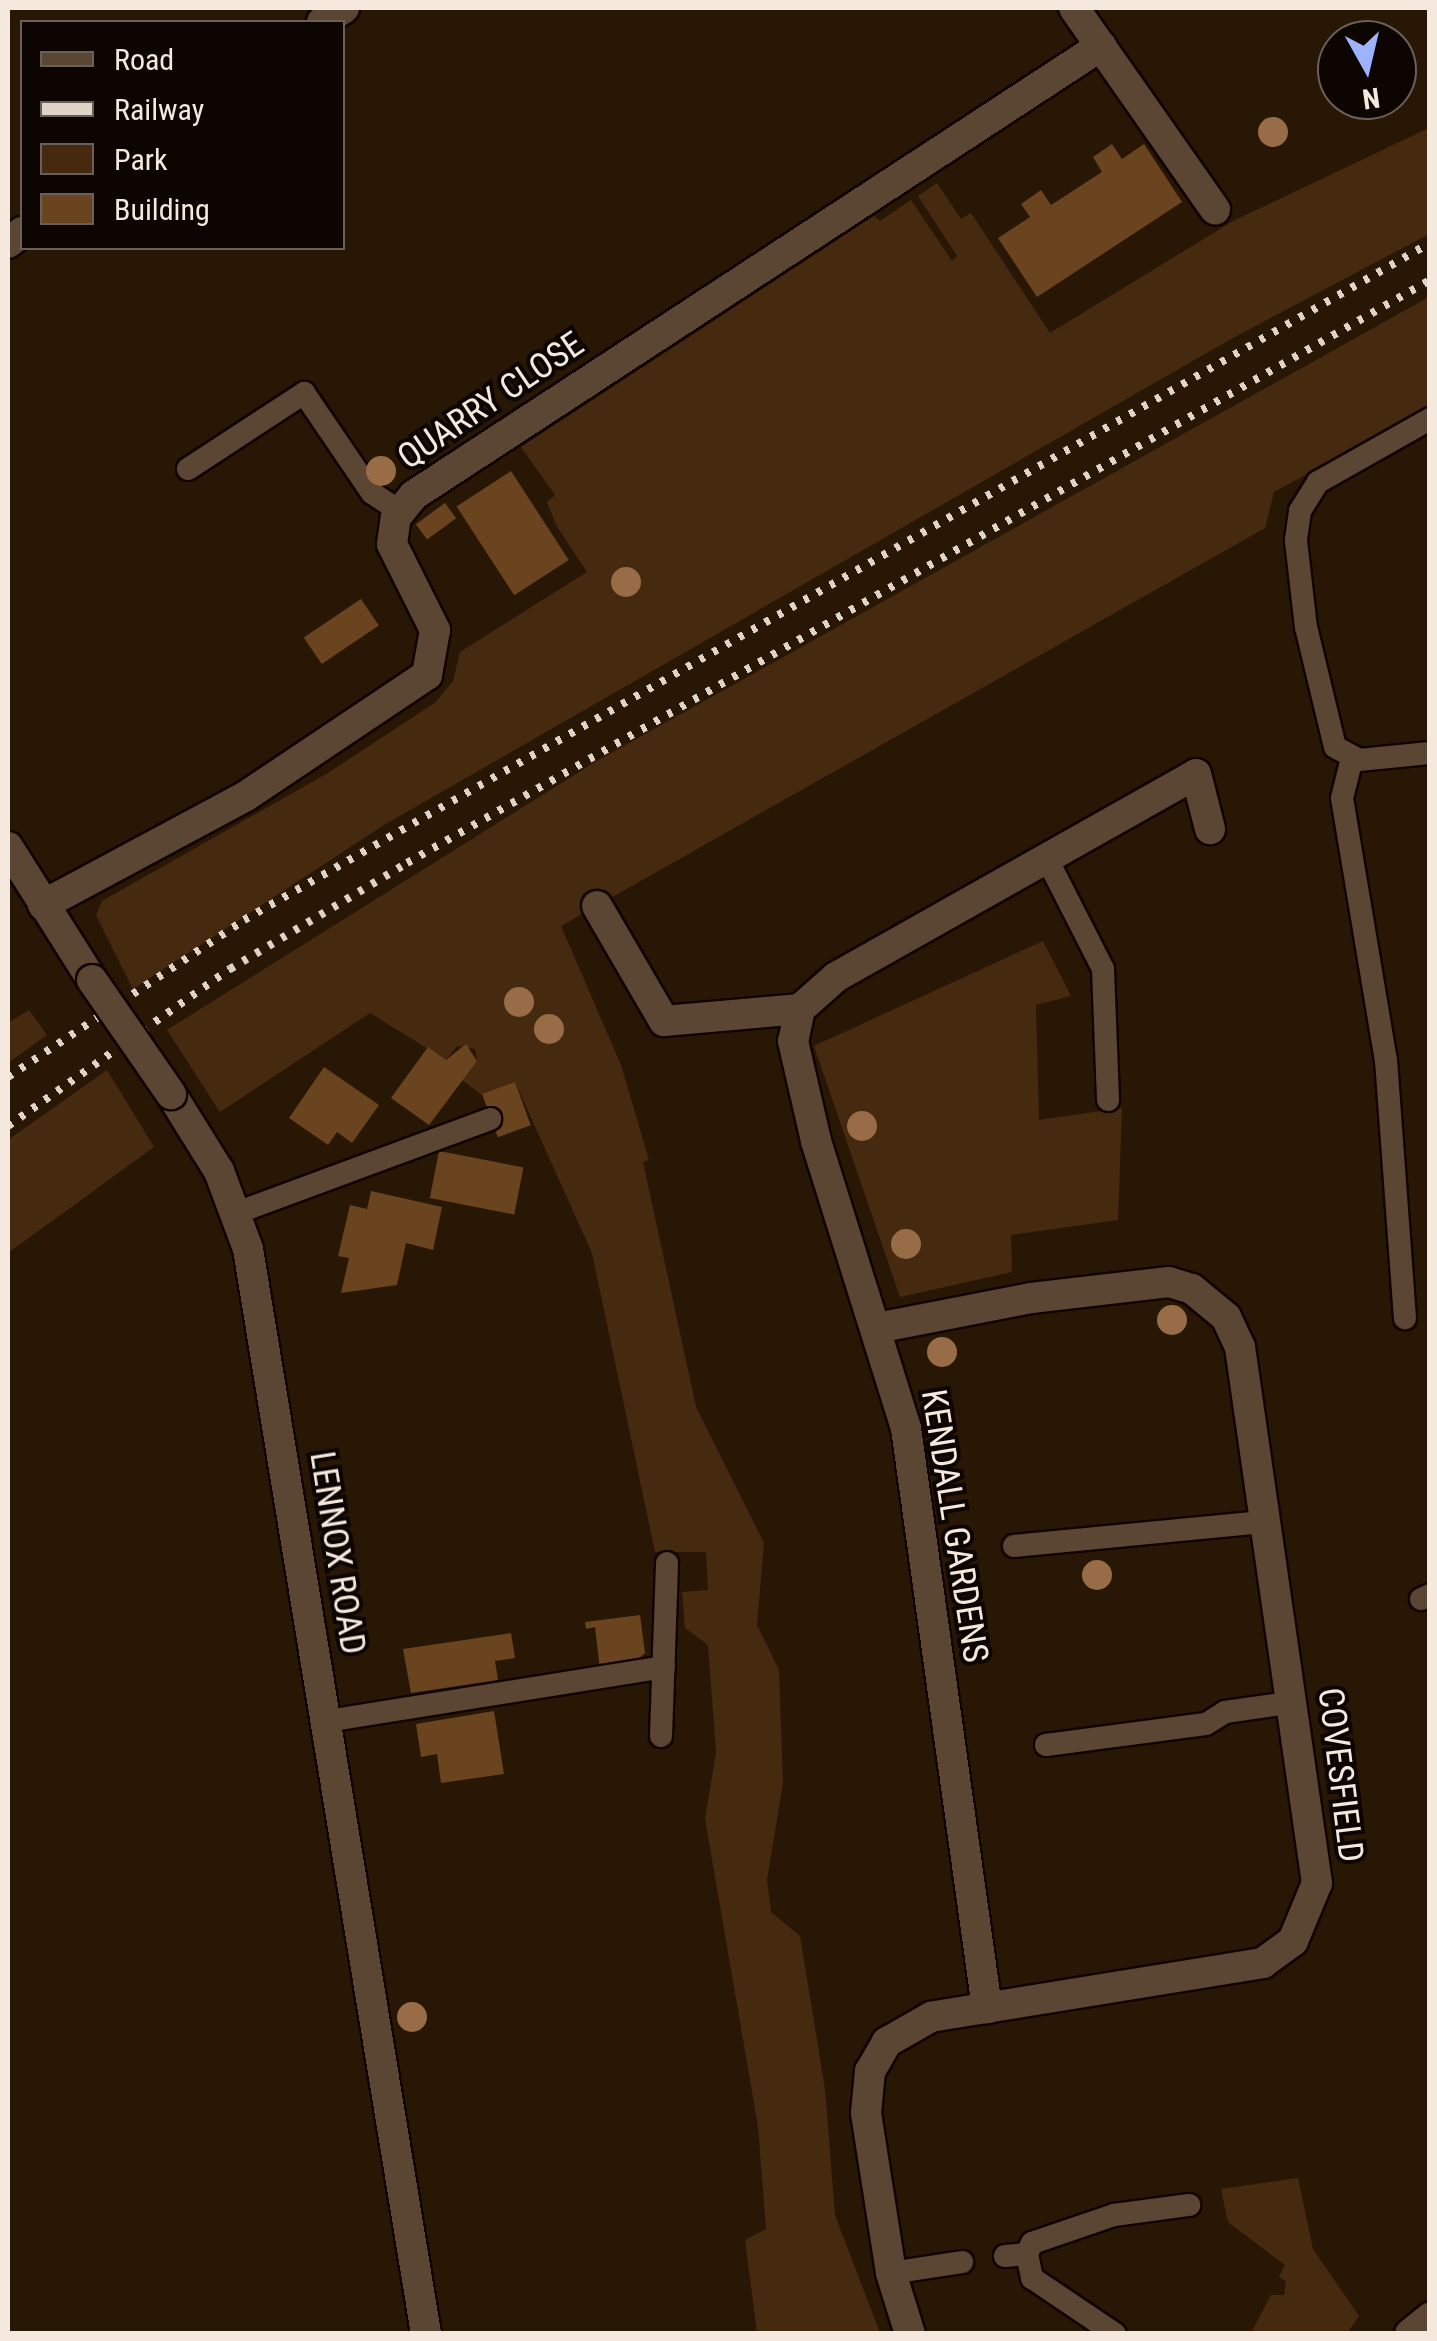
<!DOCTYPE html>
<html>
<head>
<meta charset="utf-8">
<style>
	body { margin:0 }
	#map { position:relative; width:1437px; height:2341px; overflow:hidden; background:#291706; font-family:"Roboto Condensed",sans-serif }
	div>[style] { position:absolute }
	.green>* { inset:0; background:#462a10 }
	.building>* { inset:0; background:#6a431f; transform-origin:0 0 }
	.roads { filter:drop-shadow(2px 0 #110300) drop-shadow(-2px 0 #110300) drop-shadow(0 2px #110300) drop-shadow(0 -2px #110300) }
	.service>* { height:22px; margin:-11px; padding:0 11px; transform-origin:11px; border-radius:11px; background:#5b4634 }
	.minor>* { height:30px; margin:-15px; padding:0 15px; transform-origin:15px; border-radius:15px; background:#5b4634 }
	.tertiary>* { height:30px; margin:-15px; padding:0 15px; transform-origin:15px; border-radius:15px; background:#5b4634 }
	.rail>* { height:8px; margin-top:-4px; transform-origin:0; background:repeating-linear-gradient(90deg,#e0d3c7 0 5px,transparent 0 15px) }
	.bridges { filter:drop-shadow(2px 0 #110300) drop-shadow(-2px 0 #110300) drop-shadow(0 2px #110300) drop-shadow(0 -2px #110300) }
	.minor-bridge>* { height:30px; margin:-15px; padding:0 15px; transform-origin:15px; border-radius:15px; background:#5b4634 }
	.trees>* { width:30px; height:30px; margin:-15px; border-radius:50%; background:#976c46 }
	span { translate:-50% -50%; white-space:nowrap; text-align:center; line-height:1.15; -webkit-text-stroke:8px #0c0501; paint-order:stroke }
	.street-label { font-size:35px; color:#f5e8dd }
	.frame { position:absolute; inset:0; border:10px solid #f5e8dd; pointer-events:none }
	.legend { position:absolute; left:20px; top:20px; width:325px; height:230px; box-sizing:border-box; background:#0c0501; border:2px solid #696059; margin:0; padding:12px 18px; list-style:none; font-size:30px; color:#f5e8dd }
	.legend li { display:flex; align-items:center; gap:20px; height:50px }
	.legend b { width:50px; border:2px solid #696059 }
	.north { position:absolute; left:1317px; top:20px; width:100px; height:100px; box-sizing:border-box; background:#0c0501; border:2px solid #696059; border-radius:50%; rotate:172deg; font-size:28px; font-weight:700; line-height:40px; text-align:center; color:#f5e8dd }
	.north::after { content:''; display:block; margin:auto; width:35px; height:45px; background:#9eb3fd; clip-path:polygon(50% 0,100% 100%,50% 72%,0 100%) }
</style>
</head>
<body>
<div id="map">
	<div class="green">
		<div style="clip-path:polygon(1429px 128px,1429px 234px,1231px 339px,384px 825px,133px 989px,96px 915px,102px 901px,328px 773px,436px 702px,453px 681px,460px 652px,587px 572px,556px 525px,547px 502px,555px 495px,521px 447px,874px 216px,880px 221px,911px 200px,952px 261px,957px 256px,918px 196px,937px 183px,961px 219px,971px 213px,1050px 333px,1233px 221px)"></div>
		<div style="clip-path:polygon(1429px 297px,1429px 408px,1274px 492px,1265px 528px,561px 926px,621px 1065px,649px 1160px,643px 1162px,696px 1407px,764px 1543px,757px 1625px,779px 1670px,783px 1783px,767px 1880px,771px 1912px,800px 1936px,825px 2089px,835px 2215px,880px 2333px,757px 2333px,745px 2240px,766px 2229px,758px 2126px,705px 1819px,716px 1753px,708px 1645px,685px 1628px,682px 1592px,708px 1590px,706px 1552px,655px 1552px,592px 1253px,515px 1082px,482px 1095px,462px 1080px,477px 1061px,475px 1049px,457px 1046px,446px 1060px,370px 1013px,220px 1112px,167px 1030px,595px 762px)"></div>
		<div style="clip-path:polygon(1043px 941px,1071px 996px,1036px 1005px,1039px 1120px,1122px 1108px,1118px 1220px,1011px 1235px,1012px 1272px,900px 1297px,814px 1046px)"></div>
		<div style="clip-path:polygon(29px 1010px,47px 1035px,8px 1063px,8px 1023px)"></div>
		<div style="clip-path:polygon(107px 1070px,154px 1147px,8px 1253px,8px 1140px)"></div>
		<div style="clip-path:polygon(1298px 2178px,1313px 2249px,1359px 2316px,1347px 2333px,1251px 2333px,1271px 2295px,1284px 2295px,1286px 2281px,1279px 2277px,1285px 2265px,1228px 2222px,1221px 2189px)"></div>
	</div>
	<div class="building">
		<div style="clip-path:polygon(1112px 144px,1122px 159px,1144px 144px,1182px 202px,1037px 297px,998px 238px,1030px 217px,1021px 204px,1041px 190px,1051px 205px,1102px 172px,1093px 157px)"></div>
		<div style="left:511px;top:471px;width:106px;height:65px;rotate:57deg"></div>
		<div style="left:445px;top:503px;width:19px;height:36px;rotate:54deg"></div>
		<div style="left:361px;top:599px;width:32px;height:69px;rotate:56deg"></div>
		<div style="clip-path:polygon(466px 1044px,477px 1061px,429px 1125px,391px 1098px,428px 1047px,446px 1060px)"></div>
		<div style="clip-path:polygon(324px 1067px,379px 1105px,352px 1143px,337px 1132px,328px 1145px,289px 1118px)"></div>
		<div style="left:515px;top:1082px;width:46px;height:35px;rotate:70deg"></div>
		<div style="left:439px;top:1151px;width:86px;height:48px;rotate:11deg"></div>
		<div style="clip-path:polygon(371px 1191px,442px 1207px,433px 1250px,406px 1243px,397px 1285px,341px 1293px,349px 1258px,338px 1256px,350px 1205px,367px 1209px)"></div>
		<div style="clip-path:polygon(640px 1615px,645px 1653px,630px 1666px,600px 1670px,595px 1627px,586px 1629px,585px 1622px)"></div>
		<div style="clip-path:polygon(511px 1633px,515px 1658px,495px 1661px,498px 1680px,411px 1693px,403px 1649px)"></div>
		<div style="clip-path:polygon(494px 1711px,504px 1774px,441px 1783px,437px 1754px,421px 1757px,416px 1724px)"></div>
	</div>
	<div class="roads">
		<div class="service">
			<div style="left:1430px;top:419px;width:129px;rotate:150.6deg"></div>
			<div style="left:1318px;top:482px;width:34px;rotate:122deg"></div>
			<div style="left:1300px;top:511px;width:30px;rotate:98deg"></div>
			<div style="left:1296px;top:541px;width:87px;rotate:83.4deg"></div>
			<div style="left:1306px;top:627px;width:123px;rotate:76.4deg"></div>
			<div style="left:1335px;top:747px;width:27px;rotate:28deg"></div>
			<div style="left:1359px;top:760px;width:71px;rotate:-5.6deg"></div>
			<div style="left:188px;top:469px;width:139px;rotate:-33.2deg"></div>
			<div style="left:304px;top:393px;width:121px;rotate:55.8deg"></div>
			<div style="left:372px;top:493px;width:33px;rotate:33deg"></div>
			<div style="left:1352px;top:758px;width:41px;rotate:104deg"></div>
			<div style="left:1342px;top:798px;width:266px;rotate:80.5deg"></div>
			<div style="left:1386px;top:1060px;width:259px;rotate:85.8deg"></div>
			<div style="left:1046px;top:857px;width:126px;rotate:63deg"></div>
			<div style="left:1103px;top:969px;width:131px;rotate:87.8deg"></div>
			<div style="left:239px;top:1212px;width:268px;rotate:-20.3deg"></div>
			<div style="left:1014px;top:1546px;width:252px;rotate:-5.5deg"></div>
			<div style="left:1421px;top:1599px;width:10px;rotate:-24deg"></div>
			<div style="left:327px;top:1721px;width:341px;rotate:-9.1deg"></div>
			<div style="left:661px;top:1736px;width:173px;rotate:-88deg"></div>
			<div style="left:1046px;top:1745px;width:161px;rotate:-7.5deg"></div>
			<div style="left:1206px;top:1724px;width:22px;rotate:-32deg"></div>
			<div style="left:1225px;top:1712px;width:70px;rotate:-8.2deg"></div>
			<div style="left:1027px;top:2254px;width:25px;rotate:78deg"></div>
			<div style="left:1032px;top:2278px;width:100px;rotate:34deg"></div>
			<div style="left:1005px;top:2256px;width:22px;rotate:-5deg"></div>
			<div style="left:1027px;top:2254px;width:12px;rotate:-66deg"></div>
			<div style="left:1032px;top:2243px;width:87px;rotate:-18.9deg"></div>
			<div style="left:1114px;top:2215px;width:76px;rotate:-7.6deg"></div>
			<div style="left:891px;top:2273px;width:72px;rotate:-8.8deg"></div>
		</div>
		<div class="minor">
			<div style="left:1074px;top:8px;width:246px;rotate:55deg"></div>
			<div style="left:322px;top:22px;width:26px;rotate:-32deg"></div>
			<div style="left:8px;top:243px;width:18px;rotate:-38deg"></div>
			<div style="left:8px;top:847px;width:157px;rotate:57.7deg"></div>
			<div style="left:43px;top:905px;width:230px;rotate:-28.2deg"></div>
			<div style="left:246px;top:796px;width:218px;rotate:-33.8deg"></div>
			<div style="left:427px;top:675px;width:46px;rotate:-79.9deg"></div>
			<div style="left:435px;top:630px;width:96px;rotate:-116.6deg"></div>
			<div style="left:392px;top:544px;width:27px;rotate:-82deg"></div>
			<div style="left:396px;top:517px;width:28px;rotate:-51deg"></div>
			<div style="left:414px;top:495px;width:821px;rotate:-33.17deg"></div>
			<div style="left:597px;top:906px;width:133px;rotate:59.8deg"></div>
			<div style="left:664px;top:1021px;width:137px;rotate:-5deg"></div>
			<div style="left:800px;top:1009px;width:48px;rotate:-41.6deg"></div>
			<div style="left:836px;top:977px;width:413px;rotate:-29.4deg"></div>
			<div style="left:1196px;top:774px;width:57px;rotate:75.7deg"></div>
			<div style="left:800px;top:1009px;width:33px;rotate:102deg"></div>
			<div style="left:793px;top:1041px;width:103px;rotate:77deg"></div>
			<div style="left:816px;top:1141px;width:301px;rotate:72.6deg"></div>
			<div style="left:906px;top:1428px;width:586px;rotate:82.05deg"></div>
			<div style="left:171px;top:1094px;width:91px;rotate:58.1deg"></div>
			<div style="left:219px;top:1171px;width:83px;rotate:69.6deg"></div>
			<div style="left:248px;top:1249px;width:1100px;rotate:80.68deg"></div>
			<div style="left:877px;top:1328px;width:157px;rotate:-11deg"></div>
			<div style="left:1031px;top:1298px;width:139px;rotate:-6.6deg"></div>
			<div style="left:1169px;top:1282px;width:24px;rotate:17deg"></div>
			<div style="left:1192px;top:1289px;width:44px;rotate:39.5deg"></div>
			<div style="left:1226px;top:1317px;width:33px;rotate:65deg"></div>
			<div style="left:1240px;top:1347px;width:542px;rotate:81.83deg"></div>
			<div style="left:1317px;top:1883px;width:63px;rotate:112.5deg"></div>
			<div style="left:1293px;top:1941px;width:37px;rotate:144deg"></div>
			<div style="left:1263px;top:1963px;width:336px;rotate:170.8deg"></div>
			<div style="left:931px;top:2017px;width:51px;rotate:150.4deg"></div>
			<div style="left:887px;top:2042px;width:34px;rotate:120deg"></div>
			<div style="left:870px;top:2071px;width:42px;rotate:95.4deg"></div>
			<div style="left:866px;top:2113px;width:162px;rotate:81.1deg"></div>
			<div style="left:891px;top:2273px;width:64px;rotate:72.7deg"></div>
		</div>
		<div class="tertiary">
			<div style="left:1410px;top:2334px;width:26px;rotate:-39deg"></div>
		</div>
	</div>
	<div class="rail">
		<div style="left:8px;top:1077px;width:283px;rotate:-33.6deg"></div>
		<div style="left:244px;top:920px;width:1366px;rotate:-29.72deg"></div>
		<div style="left:8px;top:1126px;width:272px;rotate:-35.3deg"></div>
		<div style="left:230px;top:969px;width:206px;rotate:-30.9deg"></div>
		<div style="left:407px;top:863px;width:1177px;rotate:-29.68deg"></div>
	</div>
	<div class="bridges">
		<div class="minor-bridge">
			<div style="left:92px;top:980px;width:139px;rotate:55.3deg"></div>
		</div>
	</div>
	<div class="trees">
		<div style="left:1273px;top:132px"></div>
		<div style="left:381px;top:471px"></div>
		<div style="left:626px;top:582px"></div>
		<div style="left:519px;top:1002px"></div>
		<div style="left:549px;top:1029px"></div>
		<div style="left:862px;top:1126px"></div>
		<div style="left:906px;top:1244px"></div>
		<div style="left:1172px;top:1320px"></div>
		<div style="left:942px;top:1352px"></div>
		<div style="left:1097px;top:1575px"></div>
		<div style="left:412px;top:2017px"></div>
	</div>
	<div class="street-label">
		<span style="left:491px;top:401px;rotate:-34deg">QUARRY CLOSE</span>
		<span style="left:954px;top:1526px;rotate:81deg">KENDALL GARDENS</span>
		<span style="left:337px;top:1553px;rotate:81deg">LENNOX ROAD</span>
		<span style="left:1340px;top:1775px;rotate:83deg">COVESFIELD</span>
	</div>
	<div class="frame"></div>
	<ul class="legend">
	<li><b style="height:12px;background:#5b4634"></b>Road</li>
	<li><b style="height:12px;background:#e0d3c7"></b>Railway</li>
	<li><b style="height:28px;background:#462a10"></b>Park</li>
	<li><b style="height:28px;background:#6a431f"></b>Building</li>
	</ul>
	<div class="north">N</div>
</div>
</body>
</html>
